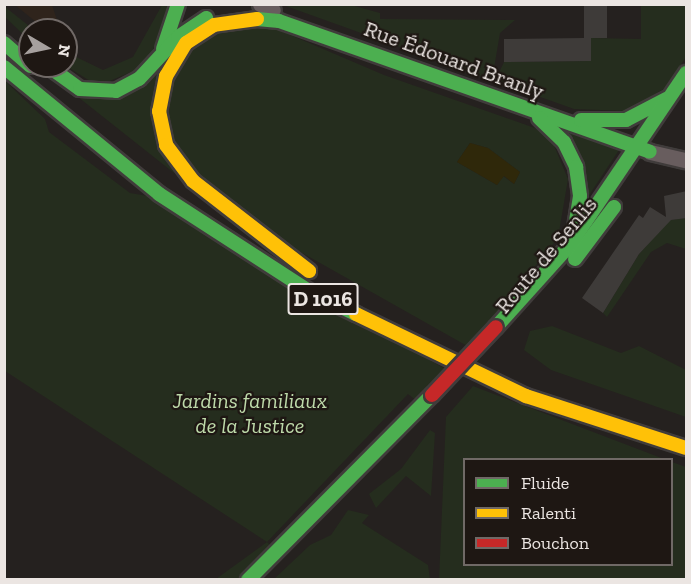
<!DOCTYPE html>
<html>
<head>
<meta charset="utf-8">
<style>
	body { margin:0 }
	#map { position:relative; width:691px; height:584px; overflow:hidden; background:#25211f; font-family:"Zilla Slab",serif }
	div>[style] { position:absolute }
	.built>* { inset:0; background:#2f241c }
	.green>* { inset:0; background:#252d1e }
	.sand>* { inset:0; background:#2f280a }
	.building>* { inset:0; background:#3e3b39 }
	.roads { filter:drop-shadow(2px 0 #403c3b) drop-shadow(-2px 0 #403c3b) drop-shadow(0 2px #403c3b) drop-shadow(0 -2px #403c3b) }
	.street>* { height:15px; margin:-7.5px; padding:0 7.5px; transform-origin:7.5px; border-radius:7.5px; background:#685d5e }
	.fast>* { height:14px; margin:-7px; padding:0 7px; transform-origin:7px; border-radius:7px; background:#4caf50 }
	.slow>* { height:14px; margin:-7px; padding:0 7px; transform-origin:7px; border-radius:7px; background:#ffc107 }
	.bridges { filter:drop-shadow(2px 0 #403c3b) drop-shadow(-2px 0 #403c3b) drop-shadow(0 2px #403c3b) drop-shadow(0 -2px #403c3b) }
	.jam-bridge>* { height:14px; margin:-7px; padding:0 7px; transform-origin:7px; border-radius:7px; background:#c62828 }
	span { translate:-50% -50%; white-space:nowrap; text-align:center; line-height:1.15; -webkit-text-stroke:4.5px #1e1713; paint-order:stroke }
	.shield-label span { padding:2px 4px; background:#1e1713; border:2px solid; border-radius:4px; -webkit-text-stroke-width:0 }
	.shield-label { font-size:21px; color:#ebe5e2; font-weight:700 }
	.street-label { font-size:22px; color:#ebe5e2 }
	.park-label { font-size:22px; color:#bdd9a9; font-style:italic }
	.frame { position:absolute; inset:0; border:6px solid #ebe5e2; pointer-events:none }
	.legend { position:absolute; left:463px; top:458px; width:210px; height:108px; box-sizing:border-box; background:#1e1713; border:2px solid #706966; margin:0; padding:8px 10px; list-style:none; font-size:18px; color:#ebe5e2 }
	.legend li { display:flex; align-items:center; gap:12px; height:30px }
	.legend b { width:30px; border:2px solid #706966 }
	.north { position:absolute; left:18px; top:18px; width:60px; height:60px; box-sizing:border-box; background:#1e1713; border:2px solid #706966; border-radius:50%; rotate:99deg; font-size:16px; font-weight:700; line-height:24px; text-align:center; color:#ebe5e2 }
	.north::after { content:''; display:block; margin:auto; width:21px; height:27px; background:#a6a09e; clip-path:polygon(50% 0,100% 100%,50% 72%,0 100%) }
</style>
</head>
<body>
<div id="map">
	<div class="built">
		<div style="clip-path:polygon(15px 5px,52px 5px,59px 26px,46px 30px)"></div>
	</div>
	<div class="green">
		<div style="clip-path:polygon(162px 5px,170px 5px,147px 65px,98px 86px,66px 66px,66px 52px,103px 70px,133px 57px)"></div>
		<div style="clip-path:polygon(283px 5px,351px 5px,380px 13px,380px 19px,515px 20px,500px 33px,492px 80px)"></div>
		<div style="clip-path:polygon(641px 5px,686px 5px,686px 57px,665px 88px,627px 111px,574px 109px,495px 81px,504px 62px,590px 61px,591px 38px,641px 39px)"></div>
		<div style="clip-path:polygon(4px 6px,34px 30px,30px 41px,5px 17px)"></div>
		<div style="clip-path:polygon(evenodd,260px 22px,384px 75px,535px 128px,553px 143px,568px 179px,558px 238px,469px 347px,297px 250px,186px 165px,167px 128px,171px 76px,206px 35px,260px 22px,470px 143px,488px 148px,520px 172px,514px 184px,503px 176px,497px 185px,457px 162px,470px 143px)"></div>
		<div style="clip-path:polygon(160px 64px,174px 173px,78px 97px)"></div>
		<div style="clip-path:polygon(4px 80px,45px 119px,49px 132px,130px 193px,148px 196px,445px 369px,417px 401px,408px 394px,267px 542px,273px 548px,240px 579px,216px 579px,267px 542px,5px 371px)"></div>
		<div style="clip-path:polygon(557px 127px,619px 150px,584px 203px)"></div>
		<div style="clip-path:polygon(686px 218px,686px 249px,667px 243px,651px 252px,607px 317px,603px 313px,639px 254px,670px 220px)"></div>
		<div style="clip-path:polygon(552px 326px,621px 353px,639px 346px,686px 370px,686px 417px,551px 370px,524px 350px,530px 331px)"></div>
		<div style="clip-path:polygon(473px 386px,664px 459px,464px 460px,464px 564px,672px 564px,672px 462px,686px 467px,686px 579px,439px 580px,446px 417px)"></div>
		<div style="clip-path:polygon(430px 430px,435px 433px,431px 496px,406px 476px,376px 508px,369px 494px,401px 469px)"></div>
		<div style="clip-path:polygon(348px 510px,369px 515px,362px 523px,428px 565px,430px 579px,274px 579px,310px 545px,331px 535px)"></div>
	</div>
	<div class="sand">
		<div style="clip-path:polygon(470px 143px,488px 148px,520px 172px,514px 184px,504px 176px,497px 185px,457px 162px)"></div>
	</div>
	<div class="building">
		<div style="clip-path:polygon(584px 4px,607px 4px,607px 38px,591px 38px,591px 61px,504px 62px,504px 39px,584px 38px)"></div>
		<div style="clip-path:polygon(687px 191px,687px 218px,671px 220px,639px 254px,603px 313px,582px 298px,639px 215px,643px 218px,650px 207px,666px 217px,664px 196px)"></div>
	</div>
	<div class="roads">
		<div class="street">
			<div style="left:260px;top:4px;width:14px;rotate:25deg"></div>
			<div style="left:650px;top:152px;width:37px;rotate:13deg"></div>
		</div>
		<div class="fast">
			<div style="left:257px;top:19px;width:22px;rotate:5deg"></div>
			<div style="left:279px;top:21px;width:393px;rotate:19.4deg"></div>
			<div style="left:4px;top:43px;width:35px;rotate:41deg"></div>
			<div style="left:163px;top:49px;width:47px;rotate:-71.6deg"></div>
			<div style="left:48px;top:66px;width:39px;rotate:36deg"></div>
			<div style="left:80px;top:89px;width:36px;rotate:3deg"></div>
			<div style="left:116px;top:91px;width:26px;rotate:-28deg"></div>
			<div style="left:139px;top:79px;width:57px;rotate:-47.1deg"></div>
			<div style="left:178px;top:37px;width:34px;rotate:-34deg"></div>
			<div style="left:4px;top:67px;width:200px;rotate:39.3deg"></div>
			<div style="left:159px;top:194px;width:182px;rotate:32.9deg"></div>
			<div style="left:312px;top:293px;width:49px;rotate:25.5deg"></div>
			<div style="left:539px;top:118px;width:35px;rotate:44deg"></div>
			<div style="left:564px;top:142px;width:28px;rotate:64deg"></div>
			<div style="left:576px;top:167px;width:29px;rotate:82deg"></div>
			<div style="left:580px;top:196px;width:38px;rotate:99deg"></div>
			<div style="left:581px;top:120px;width:45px"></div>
			<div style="left:626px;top:120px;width:45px;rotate:-27.7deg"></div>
			<div style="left:575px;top:259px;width:65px;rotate:-53.1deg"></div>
			<div style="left:496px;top:327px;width:109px;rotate:-48deg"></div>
			<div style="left:569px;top:246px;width:209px;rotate:-55.9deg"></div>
			<div style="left:248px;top:580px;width:261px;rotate:-45.2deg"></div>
		</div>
		<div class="slow">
			<div style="left:257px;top:19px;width:43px;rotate:172.1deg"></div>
			<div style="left:214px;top:25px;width:33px;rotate:147deg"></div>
			<div style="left:186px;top:43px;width:39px;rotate:121deg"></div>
			<div style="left:166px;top:76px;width:36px;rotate:101deg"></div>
			<div style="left:159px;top:111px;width:35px;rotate:78deg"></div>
			<div style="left:166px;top:145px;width:45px;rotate:53.1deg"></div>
			<div style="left:193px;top:181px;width:147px;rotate:37.8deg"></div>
			<div style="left:356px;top:314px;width:189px;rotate:25.8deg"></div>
			<div style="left:526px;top:396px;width:168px;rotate:18deg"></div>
		</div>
	</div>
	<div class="bridges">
		<div class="jam-bridge">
			<div style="left:432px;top:395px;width:93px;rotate:-46.7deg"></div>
		</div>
	</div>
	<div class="shield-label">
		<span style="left:323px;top:299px">D 1016</span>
	</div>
	<div class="street-label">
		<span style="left:454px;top:60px;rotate:20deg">Rue Édouard Branly</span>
		<span style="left:546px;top:255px;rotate:-50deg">Route de Senlis</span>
	</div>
	<div class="park-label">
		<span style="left:250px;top:413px">Jardins familiaux<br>de la Justice</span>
	</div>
	<div class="frame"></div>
	<ul class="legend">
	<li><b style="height:8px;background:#4caf50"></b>Fluide</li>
	<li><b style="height:8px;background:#ffc107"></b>Ralenti</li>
	<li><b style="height:8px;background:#c62828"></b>Bouchon</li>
	</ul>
	<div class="north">N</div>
</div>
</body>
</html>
